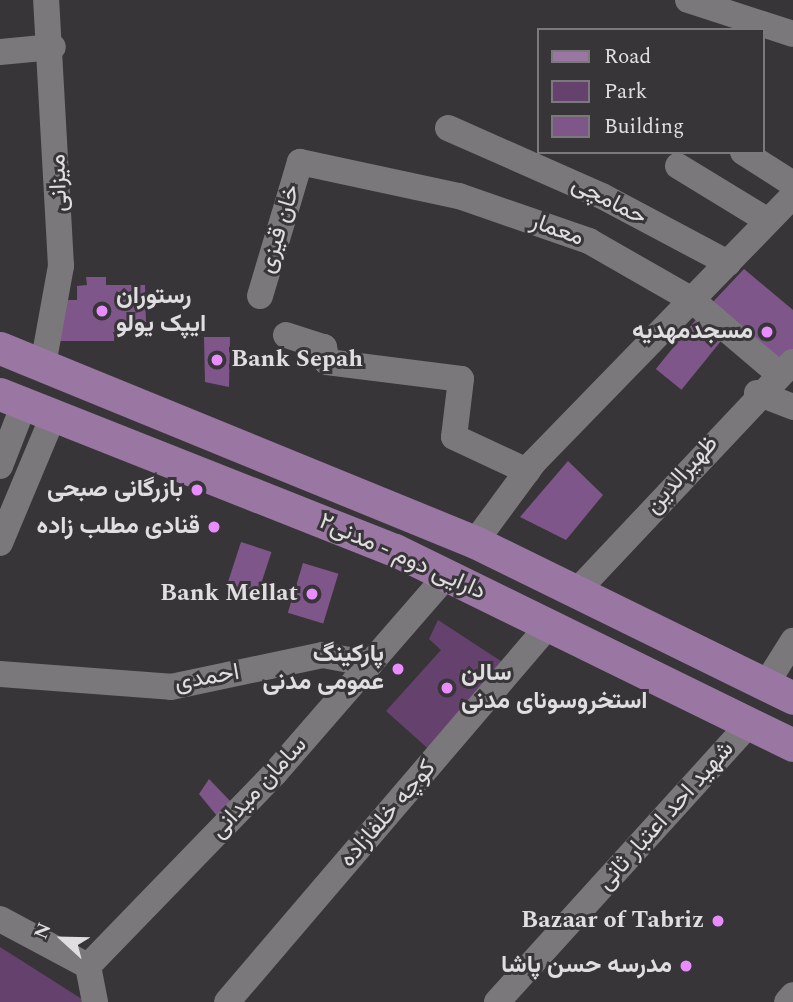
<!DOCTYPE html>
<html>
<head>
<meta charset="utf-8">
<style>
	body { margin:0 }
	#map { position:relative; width:793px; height:1002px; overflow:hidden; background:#383538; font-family:Spectral,Vazirmatn,serif }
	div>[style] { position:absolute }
	.green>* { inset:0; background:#65416d }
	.building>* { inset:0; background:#7f5689; transform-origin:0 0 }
	.minor>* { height:26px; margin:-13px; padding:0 13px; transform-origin:13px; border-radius:13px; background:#7b787c }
	.major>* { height:33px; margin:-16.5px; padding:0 16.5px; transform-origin:16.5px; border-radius:16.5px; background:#9a76a2 }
	.dots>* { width:19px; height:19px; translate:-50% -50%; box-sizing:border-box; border:4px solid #383538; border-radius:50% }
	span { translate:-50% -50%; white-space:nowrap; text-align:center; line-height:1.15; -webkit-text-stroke:6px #383538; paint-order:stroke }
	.street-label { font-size:24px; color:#e0dee0 }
	.poi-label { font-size:24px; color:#e0dee0; font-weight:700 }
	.left { translate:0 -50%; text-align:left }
	.right { translate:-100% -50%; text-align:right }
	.legend { position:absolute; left:537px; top:28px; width:228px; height:126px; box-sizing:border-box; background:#383538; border:2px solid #7b797b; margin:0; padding:9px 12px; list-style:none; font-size:21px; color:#e0dee0 }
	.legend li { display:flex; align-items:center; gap:14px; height:35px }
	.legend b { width:35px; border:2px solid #7b797b }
	.north { position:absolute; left:28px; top:904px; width:70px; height:70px; -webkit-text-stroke:5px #383538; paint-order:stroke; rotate:292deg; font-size:19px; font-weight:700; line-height:28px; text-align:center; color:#e0dee0 }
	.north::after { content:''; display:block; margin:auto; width:24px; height:32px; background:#e0dee0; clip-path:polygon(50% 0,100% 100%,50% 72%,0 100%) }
</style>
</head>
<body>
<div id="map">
	<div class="green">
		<div style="clip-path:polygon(438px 620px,507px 665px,434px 754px,386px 711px,441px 650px,429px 639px)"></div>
		<div style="clip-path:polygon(0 947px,85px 1001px,84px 1002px,0 1002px)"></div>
	</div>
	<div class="building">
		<div style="clip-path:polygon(744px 269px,793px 310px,793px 354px,779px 366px,710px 305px)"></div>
		<div style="clip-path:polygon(86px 277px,106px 277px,106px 285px,145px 285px,146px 322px,115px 324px,114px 341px,57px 341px,57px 300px,77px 300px,77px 286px,87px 285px)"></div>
		<div style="left:698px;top:317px;width:33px;height:67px;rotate:39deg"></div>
		<div style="clip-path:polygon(204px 337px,230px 337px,229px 387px,205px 382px)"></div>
		<div style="clip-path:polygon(568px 461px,603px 495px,566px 540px,520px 517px)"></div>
		<div style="left:241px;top:542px;width:32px;height:45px;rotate:18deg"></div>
		<div style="left:303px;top:563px;width:37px;height:52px;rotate:17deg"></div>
		<div style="clip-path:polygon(209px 779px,232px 803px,217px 816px,199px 794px)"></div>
	</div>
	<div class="minor">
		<div style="left:688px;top:0;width:110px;rotate:17.9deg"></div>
		<div style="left:0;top:52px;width:53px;rotate:-5.4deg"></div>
		<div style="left:448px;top:128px;width:168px;rotate:23.8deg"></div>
		<div style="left:602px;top:196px;width:143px;rotate:28deg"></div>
		<div style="left:743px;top:152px;width:59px;rotate:32.6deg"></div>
		<div style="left:678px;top:166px;width:105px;rotate:31.4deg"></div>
		<div style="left:260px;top:296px;width:140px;rotate:-73.4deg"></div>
		<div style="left:300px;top:162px;width:163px;rotate:12.1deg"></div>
		<div style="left:459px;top:196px;width:138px;rotate:19.1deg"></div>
		<div style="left:589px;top:241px;width:119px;rotate:29.8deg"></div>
		<div style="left:692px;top:300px;width:114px;rotate:40.4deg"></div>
		<div style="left:286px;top:335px;width:40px;rotate:18deg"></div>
		<div style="left:324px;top:347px;width:15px;rotate:79deg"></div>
		<div style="left:327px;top:362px;width:135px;rotate:7.2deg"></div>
		<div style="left:461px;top:379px;width:58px;rotate:96.9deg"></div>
		<div style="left:454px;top:437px;width:81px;rotate:25deg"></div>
		<div style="left:43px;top:365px;width:101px;rotate:-79.7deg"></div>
		<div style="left:61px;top:266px;width:266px;rotate:-93.2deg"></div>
		<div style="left:757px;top:393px;width:39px;rotate:21deg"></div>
		<div style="left:0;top:466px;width:66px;rotate:-68.8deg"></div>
		<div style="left:475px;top:542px;width:99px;rotate:-53.6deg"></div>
		<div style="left:534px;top:462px;width:371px;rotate:-45.8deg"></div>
		<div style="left:0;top:543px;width:138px;rotate:-67.3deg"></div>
		<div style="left:576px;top:592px;width:316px;rotate:-46.7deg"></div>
		<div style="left:0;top:674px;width:171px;rotate:4.3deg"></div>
		<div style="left:171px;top:687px;width:155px;rotate:-11.9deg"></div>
		<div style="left:323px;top:655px;width:48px;rotate:10.8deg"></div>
		<div style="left:766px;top:684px;width:51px;rotate:-57.9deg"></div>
		<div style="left:0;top:919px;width:100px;rotate:28.1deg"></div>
		<div style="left:88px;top:966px;width:269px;rotate:-45.9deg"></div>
		<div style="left:275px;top:773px;width:261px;rotate:-49deg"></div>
		<div style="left:88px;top:966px;width:37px;rotate:79deg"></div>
		<div style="left:227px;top:1002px;width:496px;rotate:-49.5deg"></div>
		<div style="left:497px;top:1002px;width:377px;rotate:-47.8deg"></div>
		<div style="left:787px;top:1002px;width:9px;rotate:-49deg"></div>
	</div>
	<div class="major">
		<div style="left:0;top:348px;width:513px;rotate:22.22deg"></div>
		<div style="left:475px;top:542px;width:354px;rotate:26.1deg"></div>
		<div style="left:0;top:394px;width:425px;rotate:21.6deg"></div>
		<div style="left:395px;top:550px;width:443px;rotate:26.1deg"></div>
	</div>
	<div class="dots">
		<div style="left:102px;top:311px;background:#e98dfe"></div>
		<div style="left:767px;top:332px;background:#e98dfe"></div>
		<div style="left:217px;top:360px;background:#e98dfe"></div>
		<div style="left:197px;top:490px;background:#e98dfe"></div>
		<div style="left:214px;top:527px;background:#e98dfe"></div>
		<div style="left:312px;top:594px;background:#e98dfe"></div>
		<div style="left:398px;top:669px;background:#e98dfe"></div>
		<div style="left:447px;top:688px;background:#e98dfe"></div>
		<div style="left:718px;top:921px;background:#e98dfe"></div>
		<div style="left:686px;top:966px;background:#e98dfe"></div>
	</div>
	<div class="street-label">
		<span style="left:59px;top:183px;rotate:-92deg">میزانی</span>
		<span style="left:609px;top:201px;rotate:27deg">حمامچی</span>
		<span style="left:280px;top:229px;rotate:-73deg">خان قیزی</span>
		<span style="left:557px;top:230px;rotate:20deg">معمار</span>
		<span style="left:682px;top:475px;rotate:-48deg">ظهیرالدین</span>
		<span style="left:402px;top:557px;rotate:24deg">دارایی دوم - مدنی۲</span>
		<span style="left:207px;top:678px;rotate:-10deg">احمدی</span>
		<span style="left:259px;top:788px;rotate:-47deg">سامان میدانی</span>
		<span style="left:388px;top:814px;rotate:-49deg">کوچه خلفازاده</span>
		<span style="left:666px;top:816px;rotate:-48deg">شهید احد اعتبار ثانی</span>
	</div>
	<div class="poi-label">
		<span class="left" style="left:116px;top:311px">رستوران<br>ایپک یولو</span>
		<span class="right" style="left:753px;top:332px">مسجدمهدیه</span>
		<span class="left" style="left:231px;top:360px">Bank Sepah</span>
		<span class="right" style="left:183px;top:490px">بازرگانی صبحی</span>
		<span class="right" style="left:200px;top:527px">قنادی مطلب زاده</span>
		<span class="right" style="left:298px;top:594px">Bank Mellat</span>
		<span class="right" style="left:384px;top:669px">پارکینگ<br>عمومی مدنی</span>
		<span class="left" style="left:461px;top:688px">سالن<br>استخروسونای مدنی</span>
		<span class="right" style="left:704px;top:921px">Bazaar of Tabriz</span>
		<span class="right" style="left:672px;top:966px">مدرسه حسن پاشا</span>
	</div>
	<ul class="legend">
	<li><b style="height:9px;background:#9a76a2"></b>Road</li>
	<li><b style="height:19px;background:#65416d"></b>Park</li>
	<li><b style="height:19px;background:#7f5689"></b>Building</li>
	</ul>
	<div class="north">N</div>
</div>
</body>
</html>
